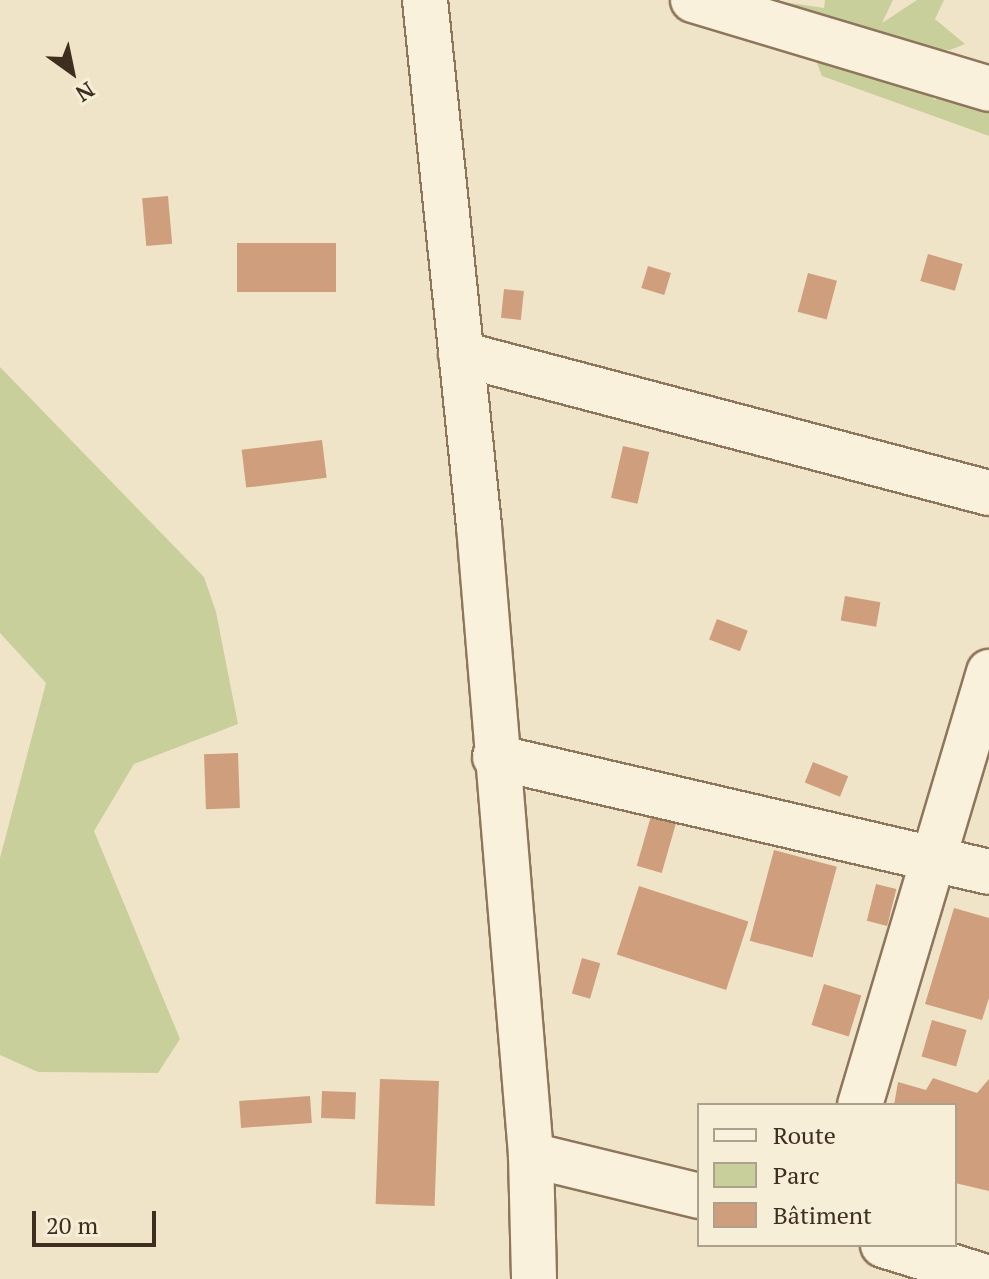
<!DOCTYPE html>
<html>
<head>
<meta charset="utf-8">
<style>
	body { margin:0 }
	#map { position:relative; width:989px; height:1279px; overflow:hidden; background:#f0e4c8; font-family:"PT Serif",serif }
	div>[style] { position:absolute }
	.green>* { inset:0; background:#c9cf9b }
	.building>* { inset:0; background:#cf9f7d; transform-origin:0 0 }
	.roads { filter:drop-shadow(2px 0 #8d765c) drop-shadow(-2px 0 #8d765c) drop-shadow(0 2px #8d765c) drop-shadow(0 -2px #8d765c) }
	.minor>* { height:44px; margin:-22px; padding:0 22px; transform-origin:22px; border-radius:22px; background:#faf1dc }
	span { translate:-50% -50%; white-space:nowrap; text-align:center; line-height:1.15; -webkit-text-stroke:7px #f7eed8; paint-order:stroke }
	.legend { position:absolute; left:697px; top:1103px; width:260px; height:144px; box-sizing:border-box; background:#f7eed8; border:2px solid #ada18e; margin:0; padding:10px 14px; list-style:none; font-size:24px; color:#3d2e20 }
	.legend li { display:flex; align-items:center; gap:16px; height:40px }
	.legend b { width:40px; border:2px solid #ada18e }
	.north { position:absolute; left:32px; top:32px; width:80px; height:80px; -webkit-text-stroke:6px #f7eed8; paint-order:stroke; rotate:147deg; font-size:22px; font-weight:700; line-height:32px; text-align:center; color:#3d2e20 }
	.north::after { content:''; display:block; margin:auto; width:28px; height:36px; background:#3d2e20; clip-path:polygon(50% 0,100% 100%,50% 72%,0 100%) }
	.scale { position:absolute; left:32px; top:1211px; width:124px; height:36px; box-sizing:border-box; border:4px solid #3d2e20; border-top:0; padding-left:10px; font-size:24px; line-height:28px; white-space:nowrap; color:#3d2e20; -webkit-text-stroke:6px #f7eed8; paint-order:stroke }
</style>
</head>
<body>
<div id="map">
	<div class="green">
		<div style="clip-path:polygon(770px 0,824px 8px,825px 0,893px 0,882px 23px,917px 0,944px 0,935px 19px,965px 44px,950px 50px,859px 44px,891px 80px,923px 88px,935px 100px,941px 91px,989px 109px,989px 136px,822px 76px,813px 53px)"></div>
		<div style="clip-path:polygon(0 367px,204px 577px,216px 612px,238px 724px,134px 764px,94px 831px,180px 1039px,158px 1073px,38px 1072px,0 1055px,0 858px,46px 683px,0 633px)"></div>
	</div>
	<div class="building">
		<div style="left:168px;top:196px;width:48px;height:26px;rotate:85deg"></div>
		<div style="left:237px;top:243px;width:99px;height:49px"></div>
		<div style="left:928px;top:254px;width:36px;height:28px;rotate:16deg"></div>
		<div style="left:648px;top:266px;width:24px;height:23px;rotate:17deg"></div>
		<div style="left:808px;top:273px;width:30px;height:40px;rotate:15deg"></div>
		<div style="left:504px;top:289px;width:20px;height:29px;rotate:6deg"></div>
		<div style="left:322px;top:440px;width:38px;height:81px;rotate:83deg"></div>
		<div style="left:623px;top:446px;width:27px;height:53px;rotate:13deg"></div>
		<div style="left:845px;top:596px;width:36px;height:25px;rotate:10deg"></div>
		<div style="left:717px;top:619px;width:33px;height:22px;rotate:21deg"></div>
		<div style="left:238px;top:753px;width:55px;height:34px;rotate:88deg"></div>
		<div style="left:813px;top:762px;width:38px;height:22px;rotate:22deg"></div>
		<div style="left:653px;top:809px;width:26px;height:59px;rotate:16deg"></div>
		<div style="left:774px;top:850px;width:65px;height:94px;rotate:15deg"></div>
		<div style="left:876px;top:884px;width:21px;height:38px;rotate:14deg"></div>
		<div style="left:639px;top:886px;width:115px;height:72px;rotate:18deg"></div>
		<div style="clip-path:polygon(954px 908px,989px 918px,989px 998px,982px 1020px,925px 1004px)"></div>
		<div style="left:582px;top:958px;width:19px;height:37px;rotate:16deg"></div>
		<div style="left:824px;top:984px;width:39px;height:43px;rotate:17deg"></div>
		<div style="left:932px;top:1020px;width:36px;height:38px;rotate:16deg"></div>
		<div style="clip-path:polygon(933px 1078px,977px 1093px,989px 1079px,989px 1191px,955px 1183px,955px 1105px,894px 1105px,898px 1082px,926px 1090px)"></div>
		<div style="left:380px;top:1079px;width:59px;height:125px;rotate:2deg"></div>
		<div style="left:322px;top:1091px;width:34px;height:27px;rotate:2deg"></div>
		<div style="left:310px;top:1096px;width:27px;height:71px;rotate:86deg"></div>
	</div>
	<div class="roads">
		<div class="minor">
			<div style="left:425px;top:0;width:529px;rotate:84.14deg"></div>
			<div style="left:479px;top:526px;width:631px;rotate:85.27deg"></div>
			<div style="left:531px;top:1155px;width:124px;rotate:88.6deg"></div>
			<div style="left:693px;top:0;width:309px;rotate:16.7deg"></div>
			<div style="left:461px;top:354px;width:546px;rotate:14.75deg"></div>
			<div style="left:495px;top:757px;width:507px;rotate:13.1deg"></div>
			<div style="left:860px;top:1105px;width:452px;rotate:-73.4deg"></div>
			<div style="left:531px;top:1155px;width:173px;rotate:13.7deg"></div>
			<div style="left:883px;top:1245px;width:111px;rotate:17.3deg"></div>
		</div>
	</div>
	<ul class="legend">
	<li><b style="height:10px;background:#faf1dc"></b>Route</li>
	<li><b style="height:22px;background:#c9cf9b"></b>Parc</li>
	<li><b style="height:22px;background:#cf9f7d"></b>Bâtiment</li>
	</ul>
	<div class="north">N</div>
	<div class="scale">20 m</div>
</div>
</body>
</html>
